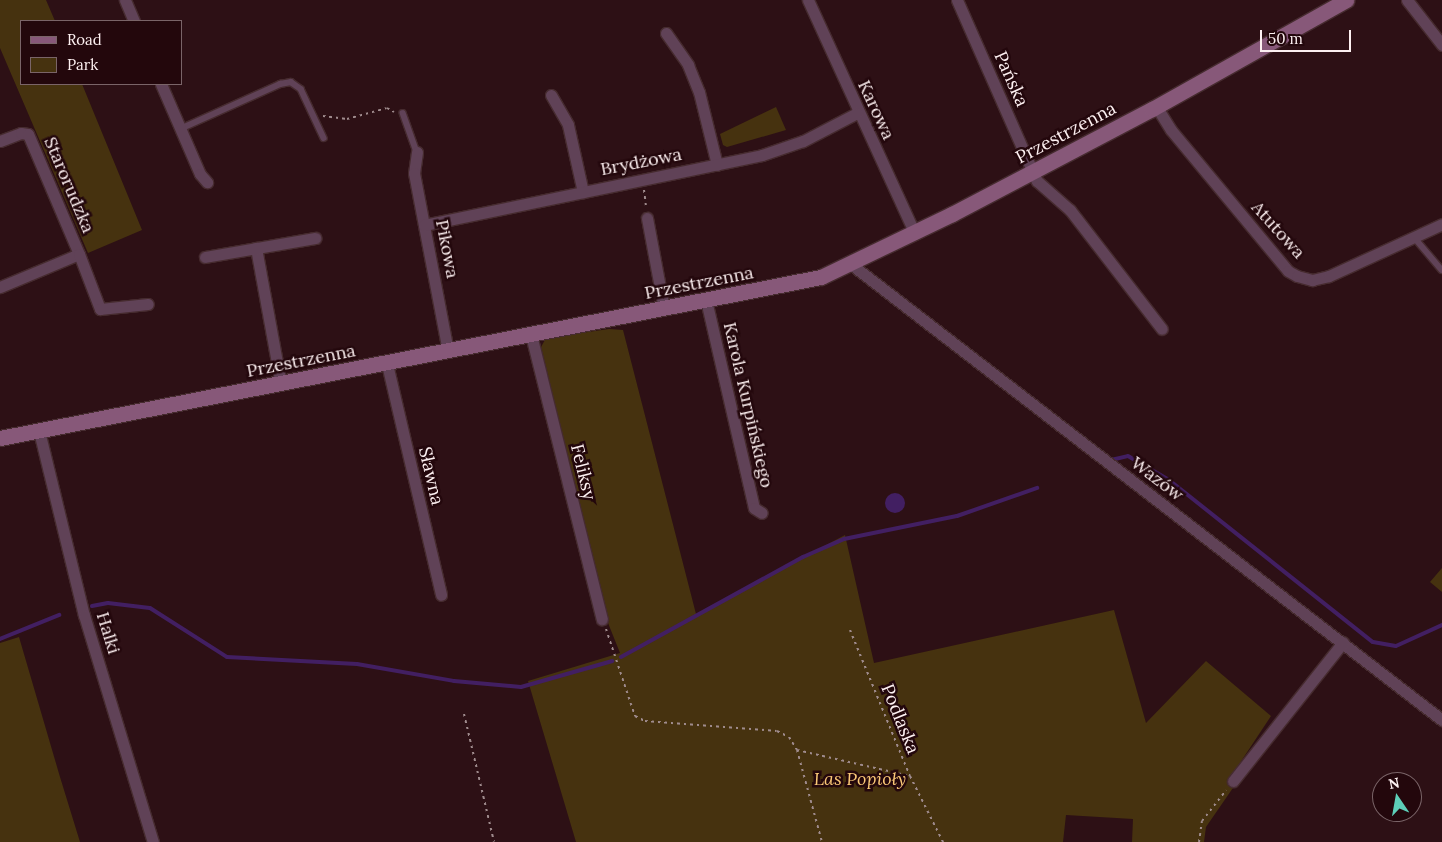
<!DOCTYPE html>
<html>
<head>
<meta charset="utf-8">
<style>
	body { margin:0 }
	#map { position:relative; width:1442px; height:842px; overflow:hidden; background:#2d1015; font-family:Lora,serif }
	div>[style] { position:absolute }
	.green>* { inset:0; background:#46320f }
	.water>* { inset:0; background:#421f62 }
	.round { border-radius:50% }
	.stream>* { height:4px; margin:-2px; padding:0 2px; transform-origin:2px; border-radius:2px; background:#421f62 }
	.path>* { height:2px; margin-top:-1px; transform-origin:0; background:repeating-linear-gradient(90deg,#9f8b8d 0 2.5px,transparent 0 6.5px) }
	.roads { filter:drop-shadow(1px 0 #462b2f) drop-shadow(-1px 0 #462b2f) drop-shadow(0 1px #462b2f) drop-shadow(0 -1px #462b2f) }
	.lane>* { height:5.5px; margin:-2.75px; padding:0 2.75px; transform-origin:2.75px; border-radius:2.75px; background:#604257 }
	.street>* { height:11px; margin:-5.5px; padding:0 5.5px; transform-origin:5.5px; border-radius:5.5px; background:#604257 }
	.secondary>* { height:15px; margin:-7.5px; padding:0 7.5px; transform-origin:7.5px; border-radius:7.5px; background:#875879 }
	span { translate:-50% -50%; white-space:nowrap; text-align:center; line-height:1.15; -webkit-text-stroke:5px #23070c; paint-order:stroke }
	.street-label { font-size:18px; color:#fdf0f1 }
	.park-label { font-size:18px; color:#fbc977; font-style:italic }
	.legend { position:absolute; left:20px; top:20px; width:162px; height:65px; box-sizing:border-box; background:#23070c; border:1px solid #7a6468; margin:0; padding:6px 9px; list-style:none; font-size:15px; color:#fdf0f1 }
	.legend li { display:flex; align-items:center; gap:10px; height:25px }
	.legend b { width:25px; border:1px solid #7a6468 }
	.north { position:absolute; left:1372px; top:772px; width:50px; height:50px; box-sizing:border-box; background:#23070c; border:1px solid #7a6468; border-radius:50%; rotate:348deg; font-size:14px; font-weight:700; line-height:20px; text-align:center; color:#fdf0f1 }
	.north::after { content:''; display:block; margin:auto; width:18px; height:22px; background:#5dceb8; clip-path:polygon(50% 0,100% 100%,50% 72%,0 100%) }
	.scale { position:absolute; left:1260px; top:30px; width:91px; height:22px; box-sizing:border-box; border:2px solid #fdf0f1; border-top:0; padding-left:6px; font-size:15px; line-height:18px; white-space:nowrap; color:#fdf0f1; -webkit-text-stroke:4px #23070c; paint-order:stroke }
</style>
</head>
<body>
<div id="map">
	<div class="green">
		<div style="clip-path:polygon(0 0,46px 0,55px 21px,21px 21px,21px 84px,82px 84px,142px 230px,88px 253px,0 48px)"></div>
		<div style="clip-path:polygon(776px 107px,786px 130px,727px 147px,723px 145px,720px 134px)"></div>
		<div style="clip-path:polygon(609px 329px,623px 330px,696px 614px,845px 535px,874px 663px,1114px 610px,1146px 723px,1206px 661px,1271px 716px,1230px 778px,1235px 785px,1206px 827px,1204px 842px,1132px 842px,1133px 819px,1066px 815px,1063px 842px,576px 842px,528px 681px,620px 653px,608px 623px,541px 347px,546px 338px)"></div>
		<div style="clip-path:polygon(1442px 568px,1442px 592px,1430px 582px)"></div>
		<div style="clip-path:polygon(19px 637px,60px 777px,80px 842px,0 842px,0 643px)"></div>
	</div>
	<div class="water">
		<div class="round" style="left:885px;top:493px;width:20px;height:20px"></div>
	</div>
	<div class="stream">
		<div style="left:1111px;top:460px;width:17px;rotate:-13deg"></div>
		<div style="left:1128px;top:456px;width:48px;rotate:30.3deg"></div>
		<div style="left:1169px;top:480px;width:260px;rotate:38.5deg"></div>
		<div style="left:1373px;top:642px;width:23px;rotate:10deg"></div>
		<div style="left:1396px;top:646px;width:51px;rotate:-24.5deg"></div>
		<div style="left:92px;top:606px;width:16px;rotate:-11deg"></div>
		<div style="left:108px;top:603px;width:42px;rotate:6.8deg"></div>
		<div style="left:150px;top:608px;width:91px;rotate:32.5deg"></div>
		<div style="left:227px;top:657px;width:130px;rotate:3.1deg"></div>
		<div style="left:357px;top:664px;width:98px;rotate:9.9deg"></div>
		<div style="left:454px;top:681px;width:67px;rotate:5.1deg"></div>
		<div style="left:521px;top:687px;width:95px;rotate:-15.9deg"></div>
		<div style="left:0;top:639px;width:64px;rotate:-22.1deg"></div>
		<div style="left:621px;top:657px;width:208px;rotate:-28.8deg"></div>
		<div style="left:803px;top:557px;width:45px;rotate:-23.7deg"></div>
		<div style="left:844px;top:539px;width:115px;rotate:-11.5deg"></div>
		<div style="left:957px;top:516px;width:85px;rotate:-19.3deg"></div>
	</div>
	<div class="path">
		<div style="left:323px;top:116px;width:24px;rotate:7deg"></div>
		<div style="left:347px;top:119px;width:41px;rotate:-15.4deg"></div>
		<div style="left:387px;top:108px;width:8px;rotate:30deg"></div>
		<div style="left:644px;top:190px;width:16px;rotate:83deg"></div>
		<div style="left:606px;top:629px;width:92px;rotate:71.6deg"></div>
		<div style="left:635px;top:716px;width:11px;rotate:27deg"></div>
		<div style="left:645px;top:721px;width:132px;rotate:4.3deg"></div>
		<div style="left:777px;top:731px;width:13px;rotate:27deg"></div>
		<div style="left:789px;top:737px;width:15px;rotate:58deg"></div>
		<div style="left:797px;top:750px;width:116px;rotate:13deg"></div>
		<div style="left:850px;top:630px;width:158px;rotate:67.7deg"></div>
		<div style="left:910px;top:776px;width:74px;rotate:63.4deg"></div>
		<div style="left:464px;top:714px;width:131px;rotate:76.8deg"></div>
		<div style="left:797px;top:750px;width:95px;rotate:74.8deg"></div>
		<div style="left:1199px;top:842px;width:21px;rotate:-82deg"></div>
		<div style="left:1202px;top:821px;width:39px;rotate:-52deg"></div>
	</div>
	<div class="roads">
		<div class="lane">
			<div style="left:403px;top:113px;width:41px;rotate:70.3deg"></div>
			<div style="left:180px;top:129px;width:110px;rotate:-24.2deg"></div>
			<div style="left:280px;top:84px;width:11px;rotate:-10deg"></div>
			<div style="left:291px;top:82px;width:12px;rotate:35deg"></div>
			<div style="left:301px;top:89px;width:54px;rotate:64.9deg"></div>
			<div style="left:1414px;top:237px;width:43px;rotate:49.7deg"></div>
		</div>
		<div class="street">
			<div style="left:125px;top:0;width:23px;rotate:67deg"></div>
			<div style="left:808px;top:0;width:257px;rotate:65.4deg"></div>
			<div style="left:957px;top:0;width:198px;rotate:66.2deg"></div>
			<div style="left:1037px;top:181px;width:44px;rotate:41.3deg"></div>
			<div style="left:1070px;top:210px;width:150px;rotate:52.3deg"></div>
			<div style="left:1407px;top:0;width:57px;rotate:52.1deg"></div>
			<div style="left:666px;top:33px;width:39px;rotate:55deg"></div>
			<div style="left:688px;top:65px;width:29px;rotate:68deg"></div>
			<div style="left:699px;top:92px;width:75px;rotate:76.1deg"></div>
			<div style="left:161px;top:84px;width:98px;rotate:66.6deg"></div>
			<div style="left:200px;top:174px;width:11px;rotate:49deg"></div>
			<div style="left:551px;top:95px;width:34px;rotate:60deg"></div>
			<div style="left:568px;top:125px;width:69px;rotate:77.4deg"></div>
			<div style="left:1156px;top:106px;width:28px;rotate:58deg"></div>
			<div style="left:1171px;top:130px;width:183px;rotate:50.3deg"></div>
			<div style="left:1288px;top:271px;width:10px;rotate:29deg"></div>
			<div style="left:1297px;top:276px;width:16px;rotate:15deg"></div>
			<div style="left:1312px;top:280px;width:17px;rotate:-13deg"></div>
			<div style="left:1329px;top:276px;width:124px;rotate:-24.7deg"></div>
			<div style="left:0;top:141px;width:22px;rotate:-21deg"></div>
			<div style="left:21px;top:133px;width:7px;rotate:8deg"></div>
			<div style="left:28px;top:134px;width:130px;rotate:67deg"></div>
			<div style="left:79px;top:254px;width:86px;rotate:157.3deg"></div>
			<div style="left:417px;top:152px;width:21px;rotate:98deg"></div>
			<div style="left:414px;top:173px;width:182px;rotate:79.2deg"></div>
			<div style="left:647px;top:218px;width:93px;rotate:79.4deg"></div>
			<div style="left:424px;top:225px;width:345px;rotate:-11.7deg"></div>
			<div style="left:762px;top:155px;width:43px;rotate:-18.9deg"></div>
			<div style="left:803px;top:141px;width:61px;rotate:-27.4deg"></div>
			<div style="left:256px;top:248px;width:138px;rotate:79.6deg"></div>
			<div style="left:79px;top:254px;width:59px;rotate:69.1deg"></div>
			<div style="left:100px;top:309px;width:48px;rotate:-5.9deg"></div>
			<div style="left:205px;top:257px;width:112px;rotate:-9.8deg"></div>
			<div style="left:852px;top:265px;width:745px;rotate:37.64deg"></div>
			<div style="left:706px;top:300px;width:213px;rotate:77deg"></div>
			<div style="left:754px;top:508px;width:9px;rotate:32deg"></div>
			<div style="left:531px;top:335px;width:293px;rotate:76deg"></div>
			<div style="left:387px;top:364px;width:237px;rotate:76.8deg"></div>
			<div style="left:39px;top:431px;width:189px;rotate:76.3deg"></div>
			<div style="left:84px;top:615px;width:237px;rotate:73.1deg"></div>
			<div style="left:1233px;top:781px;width:177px;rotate:-51.6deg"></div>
		</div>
		<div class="secondary">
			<div style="left:0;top:438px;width:837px;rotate:-11.1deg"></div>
			<div style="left:821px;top:277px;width:145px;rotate:-25.7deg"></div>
			<div style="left:952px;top:214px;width:226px;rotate:-27.7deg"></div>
			<div style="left:1152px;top:109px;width:223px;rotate:-29.3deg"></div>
		</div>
	</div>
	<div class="street-label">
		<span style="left:1011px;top:79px;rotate:66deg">Pańska</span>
		<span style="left:876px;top:110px;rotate:65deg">Karowa</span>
		<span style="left:1066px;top:133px;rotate:-28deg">Przestrzenna</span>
		<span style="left:641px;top:162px;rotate:-11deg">Brydżowa</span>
		<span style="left:69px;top:185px;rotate:67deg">Starorudzka</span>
		<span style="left:1278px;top:230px;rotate:48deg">Atutowa</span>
		<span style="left:447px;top:249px;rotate:79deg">Pikowa</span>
		<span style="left:699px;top:283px;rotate:-11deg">Przestrzenna</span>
		<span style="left:301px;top:361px;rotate:-11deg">Przestrzenna</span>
		<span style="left:748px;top:405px;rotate:77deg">Karola Kurpińskiego</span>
		<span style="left:583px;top:472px;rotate:76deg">Feliksy</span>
		<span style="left:431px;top:476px;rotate:77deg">Sławna</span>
		<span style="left:1157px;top:479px;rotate:37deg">Wazów</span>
		<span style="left:108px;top:633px;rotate:73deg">Halki</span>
		<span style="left:900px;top:719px;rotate:68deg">Podlaska</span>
	</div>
	<div class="park-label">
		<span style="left:860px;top:779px">Las Popioły</span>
	</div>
	<ul class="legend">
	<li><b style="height:6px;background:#875879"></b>Road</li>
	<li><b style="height:14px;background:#46320f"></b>Park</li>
	</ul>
	<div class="north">N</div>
	<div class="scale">50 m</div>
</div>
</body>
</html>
